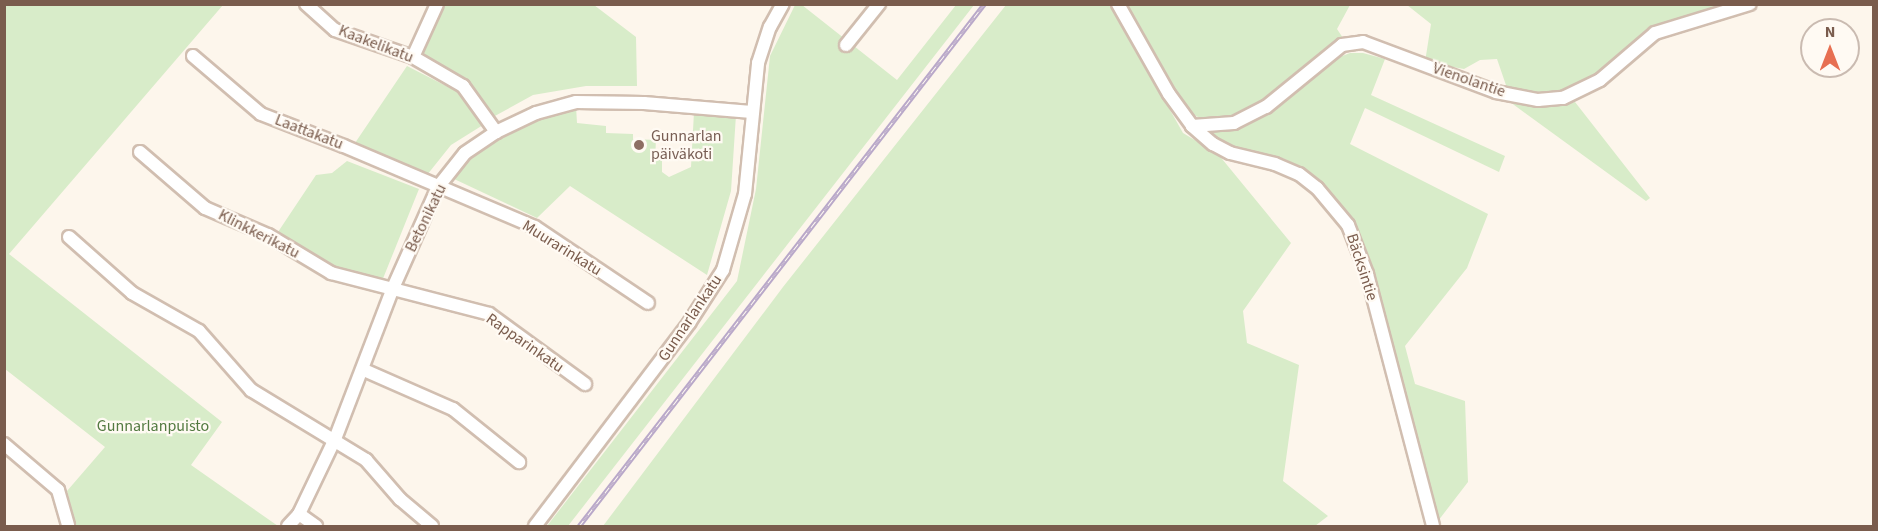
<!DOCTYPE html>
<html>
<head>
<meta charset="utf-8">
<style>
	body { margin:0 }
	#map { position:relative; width:1878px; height:531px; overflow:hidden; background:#fdf6ec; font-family:"Source Sans 3",sans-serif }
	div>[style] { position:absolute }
	.green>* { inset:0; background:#d8ecc9 }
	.roads { filter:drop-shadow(2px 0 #d1beb0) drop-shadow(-2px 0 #d1beb0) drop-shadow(0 2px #d1beb0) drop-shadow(0 -2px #d1beb0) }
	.minor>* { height:12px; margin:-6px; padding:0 6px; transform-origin:6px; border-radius:6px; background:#fff }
	.rail>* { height:4.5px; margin-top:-2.25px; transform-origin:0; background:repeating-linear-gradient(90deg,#fffaf3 0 7px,#b9a8c9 0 14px); box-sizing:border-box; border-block:2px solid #b9a8c9 }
	.dots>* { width:16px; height:16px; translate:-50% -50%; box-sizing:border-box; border:3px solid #fffaf3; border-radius:50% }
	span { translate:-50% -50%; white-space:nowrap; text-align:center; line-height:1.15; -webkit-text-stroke:4.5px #fffaf3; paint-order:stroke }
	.street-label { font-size:16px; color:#7a5c4d }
	.education-label { font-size:16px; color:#785e54 }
	.left { translate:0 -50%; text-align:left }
	.park-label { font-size:16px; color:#537a41 }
	.frame { position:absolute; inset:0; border:6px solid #7a5c4d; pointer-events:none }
	.north { position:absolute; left:1800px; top:18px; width:60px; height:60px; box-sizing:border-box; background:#fffaf3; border:2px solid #cabbb1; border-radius:50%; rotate:0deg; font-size:16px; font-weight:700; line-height:24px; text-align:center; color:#7a5c4d }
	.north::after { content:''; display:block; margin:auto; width:21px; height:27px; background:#e76f51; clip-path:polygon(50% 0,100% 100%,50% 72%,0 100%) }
</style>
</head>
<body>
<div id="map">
	<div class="green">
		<div style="clip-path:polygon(4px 5px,223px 5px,9px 254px,222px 422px,191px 465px,278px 526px,76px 526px,67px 491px,105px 447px,5px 369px)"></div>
		<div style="clip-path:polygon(443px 5px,594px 5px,636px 37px,637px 86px,586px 86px,533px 95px,493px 117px,468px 82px,419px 54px)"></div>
		<div style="clip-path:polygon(795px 5px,802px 5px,897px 80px,956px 5px,974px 5px,568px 526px,547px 526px,737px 281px,756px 189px,770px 56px)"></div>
		<div style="clip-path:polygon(1006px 5px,1111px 5px,1183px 133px,1218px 154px,1291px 243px,1243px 311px,1247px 343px,1299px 365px,1283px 481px,1328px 516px,1315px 526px,603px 526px,783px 287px)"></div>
		<div style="clip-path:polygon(1123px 5px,1350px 5px,1337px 29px,1345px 41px,1262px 105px,1227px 119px,1203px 120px,1186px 110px)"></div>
		<div style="clip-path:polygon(1407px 5px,1738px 5px,1655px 27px,1593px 78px,1560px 94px,1535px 95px,1508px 91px,1497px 59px,1480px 60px,1464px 69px,1425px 62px,1431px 24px)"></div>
		<div style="clip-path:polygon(1350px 53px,1363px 53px,1385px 59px,1371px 95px,1505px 156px,1499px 172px,1365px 108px,1350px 144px,1488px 214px,1467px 268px,1405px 346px,1415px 384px,1465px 401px,1468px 482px,1438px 521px,1393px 351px,1350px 221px,1315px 177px,1285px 159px,1241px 151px,1206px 133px,1211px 129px,1229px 128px,1332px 60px)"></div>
		<div style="clip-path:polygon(407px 66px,456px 91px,483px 125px,451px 145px,427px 175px,355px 143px)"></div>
		<div style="clip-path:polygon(1510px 102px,1549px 106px,1575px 102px,1650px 198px,1646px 201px)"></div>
		<div style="clip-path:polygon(576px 106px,577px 123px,606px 126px,606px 133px,633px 134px,633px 139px,656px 140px,655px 159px,662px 160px,662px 172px,669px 177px,691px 167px,694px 112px,736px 115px,731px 191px,707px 275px,570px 186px,537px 218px,452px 178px,492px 139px,530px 120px)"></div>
		<div style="clip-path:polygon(347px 161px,419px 189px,382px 281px,331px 266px,278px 232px,316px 175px,332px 173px)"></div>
	</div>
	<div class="roads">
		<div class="minor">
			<div style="left:306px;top:4px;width:39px;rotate:42deg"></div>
			<div style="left:335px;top:30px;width:83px;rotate:19.1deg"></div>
			<div style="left:413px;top:57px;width:58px;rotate:30.1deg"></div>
			<div style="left:463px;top:86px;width:57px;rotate:54.3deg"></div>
			<div style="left:1118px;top:4px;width:103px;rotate:60.5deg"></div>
			<div style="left:1169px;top:94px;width:39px;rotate:54deg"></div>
			<div style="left:1192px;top:126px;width:28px;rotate:41deg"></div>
			<div style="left:1213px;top:144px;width:19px;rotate:28deg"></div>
			<div style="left:1230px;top:153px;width:46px;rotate:13.7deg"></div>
			<div style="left:1275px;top:164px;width:26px;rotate:23deg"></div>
			<div style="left:1299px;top:174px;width:23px;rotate:38deg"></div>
			<div style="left:1317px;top:188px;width:48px;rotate:50deg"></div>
			<div style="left:1348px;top:225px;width:53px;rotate:68.8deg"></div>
			<div style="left:1367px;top:274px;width:260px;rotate:75.3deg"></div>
			<div style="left:846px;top:45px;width:53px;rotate:-51.2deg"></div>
			<div style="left:193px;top:56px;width:89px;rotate:40.5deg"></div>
			<div style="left:261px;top:114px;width:89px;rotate:21.1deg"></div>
			<div style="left:344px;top:146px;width:207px;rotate:23deg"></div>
			<div style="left:535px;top:227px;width:136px;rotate:33.9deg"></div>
			<div style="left:413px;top:57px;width:58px;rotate:-65.6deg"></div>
			<div style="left:1192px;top:126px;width:42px;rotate:-4.1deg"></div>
			<div style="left:1234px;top:123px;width:36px;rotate:-27deg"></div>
			<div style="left:1266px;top:107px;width:98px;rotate:-39.2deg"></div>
			<div style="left:1342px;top:45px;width:21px;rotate:-8deg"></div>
			<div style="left:1363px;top:42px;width:142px;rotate:20.6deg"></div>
			<div style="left:1496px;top:92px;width:43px;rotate:10.8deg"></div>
			<div style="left:1538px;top:100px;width:25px;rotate:-5deg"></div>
			<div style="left:1563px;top:98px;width:41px;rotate:-25.9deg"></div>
			<div style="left:1600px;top:80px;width:72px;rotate:-40.5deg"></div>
			<div style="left:1655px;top:33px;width:99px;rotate:-17deg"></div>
			<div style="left:140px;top:152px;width:86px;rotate:40.7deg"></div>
			<div style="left:205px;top:208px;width:69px;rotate:23.2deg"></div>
			<div style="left:268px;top:235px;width:74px;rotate:31.1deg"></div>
			<div style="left:331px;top:273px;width:163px;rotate:14.5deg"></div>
			<div style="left:489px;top:314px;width:119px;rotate:36.1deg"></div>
			<div style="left:69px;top:237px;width:84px;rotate:41.6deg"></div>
			<div style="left:132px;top:293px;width:77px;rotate:29.6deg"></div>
			<div style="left:199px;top:331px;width:79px;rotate:48.6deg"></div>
			<div style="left:251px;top:390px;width:135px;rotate:31.3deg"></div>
			<div style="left:366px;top:460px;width:52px;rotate:48.9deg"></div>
			<div style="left:400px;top:499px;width:42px;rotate:40.2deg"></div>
			<div style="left:364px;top:370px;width:97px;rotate:23.7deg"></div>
			<div style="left:453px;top:409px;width:85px;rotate:38.8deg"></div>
			<div style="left:4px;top:444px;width:71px;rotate:40.4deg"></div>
			<div style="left:58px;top:490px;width:37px;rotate:74deg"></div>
			<div style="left:299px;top:514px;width:21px;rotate:35deg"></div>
			<div style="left:288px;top:526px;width:16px;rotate:-47deg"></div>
			<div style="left:299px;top:514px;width:83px;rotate:-64.4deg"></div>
			<div style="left:335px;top:439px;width:162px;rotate:-69deg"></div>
			<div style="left:393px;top:288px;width:111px;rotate:-66deg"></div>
			<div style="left:438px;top:187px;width:43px;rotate:-51.5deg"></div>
			<div style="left:465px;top:153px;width:37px;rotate:-34deg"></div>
			<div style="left:496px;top:132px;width:44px;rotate:-25.4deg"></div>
			<div style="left:536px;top:113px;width:41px;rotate:-15.4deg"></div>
			<div style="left:576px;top:102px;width:68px;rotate:0.8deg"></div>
			<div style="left:644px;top:103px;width:108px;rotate:4.8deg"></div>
			<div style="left:535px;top:526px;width:255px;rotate:-52.8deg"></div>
			<div style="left:689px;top:323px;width:63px;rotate:-57.3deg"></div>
			<div style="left:723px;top:270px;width:79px;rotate:-73.9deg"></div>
			<div style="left:745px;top:194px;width:132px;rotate:-84.3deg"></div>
			<div style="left:758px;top:63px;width:38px;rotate:-72deg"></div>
			<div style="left:770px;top:27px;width:26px;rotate:-61deg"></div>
		</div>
	</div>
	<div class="rail">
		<div style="left:579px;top:526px;width:661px;rotate:-52.19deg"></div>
	</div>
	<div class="dots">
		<div style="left:639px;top:145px;background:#8d6e63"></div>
	</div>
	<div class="street-label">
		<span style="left:376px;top:44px;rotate:21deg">Kaakelikatu</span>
		<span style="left:1469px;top:80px;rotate:19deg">Vienolantie</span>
		<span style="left:309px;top:132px;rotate:21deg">Laattakatu</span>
		<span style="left:426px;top:218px;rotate:-64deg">Betonikatu</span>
		<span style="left:259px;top:234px;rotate:27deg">Klinkkerikatu</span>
		<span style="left:562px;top:248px;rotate:32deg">Muurarinkatu</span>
		<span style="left:1362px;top:267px;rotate:72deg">Bäcksintie</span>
		<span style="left:690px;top:318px;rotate:-56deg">Gunnarlankatu</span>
		<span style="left:525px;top:343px;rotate:35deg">Rapparinkatu</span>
	</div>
	<div class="education-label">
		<span class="left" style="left:651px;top:145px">Gunnarlan<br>päiväkoti</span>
	</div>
	<div class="park-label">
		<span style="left:153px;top:426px">Gunnarlanpuisto</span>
	</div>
	<div class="frame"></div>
	<div class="north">N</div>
</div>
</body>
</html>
